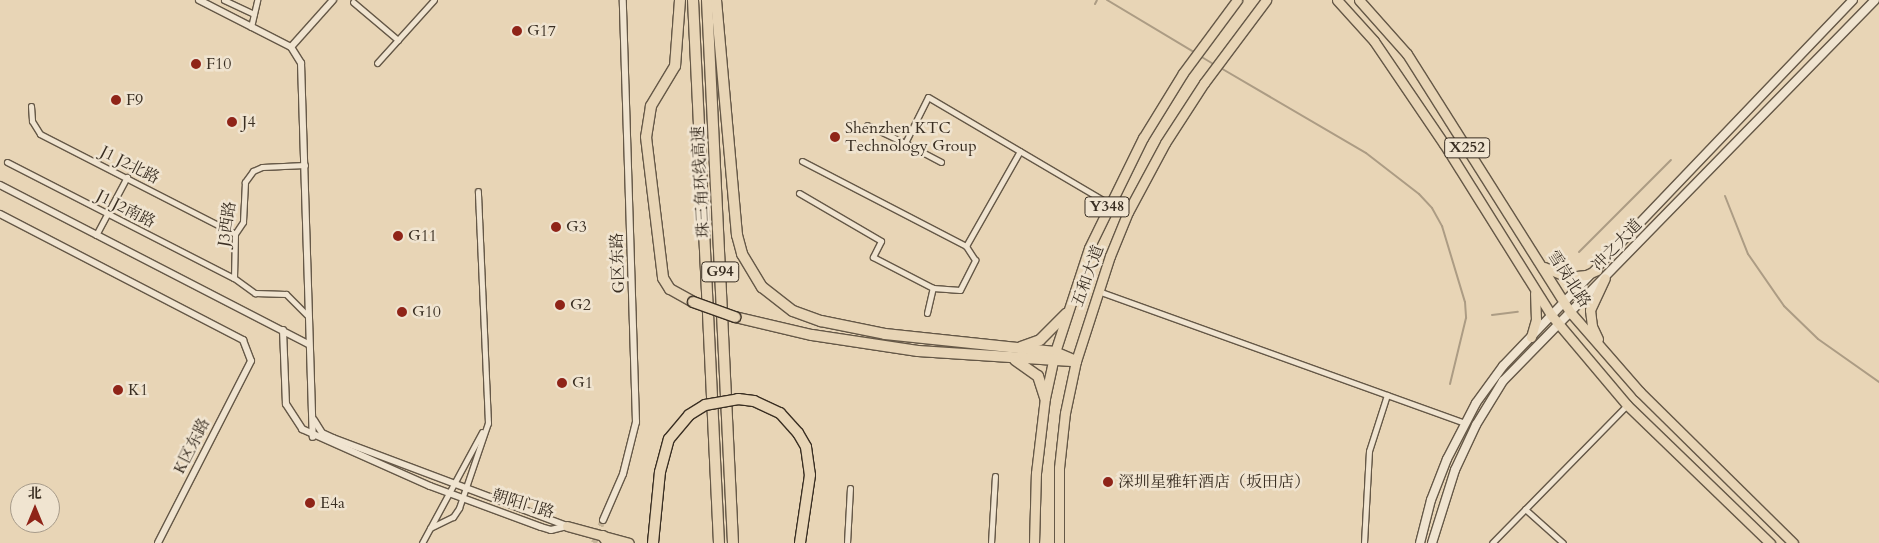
<!DOCTYPE html>
<html>
<head>
<meta charset="utf-8">
<style>
	body { margin:0 }
	#map { position:relative; width:1879px; height:543px; overflow:hidden; background:#e8d5b6; font-family:Cardo,"Noto Serif SC",serif }
	div>[style] { position:absolute }
	.stream>* { height:2px; margin:-1px; padding:0 1px; transform-origin:1px; border-radius:1px; background:#ac9c84 }
	.tertiary-tunnel>* { height:6px; margin-top:-3px; transform-origin:0; background:repeating-linear-gradient(90deg,#c5b498 0 6px,transparent 0 9px) }
	.roads { filter:drop-shadow(1px 0 #655847) drop-shadow(-1px 0 #655847) drop-shadow(0 1px #655847) drop-shadow(0 -1px #655847) }
	.minor>* { height:5px; margin:-2.5px; padding:0 2.5px; transform-origin:2.5px; border-radius:2.5px; background:#f0e4d0 }
	.tertiary>* { height:6px; margin:-3px; padding:0 3px; transform-origin:3px; border-radius:3px; background:#f0e4d0 }
	.secondary>* { height:8px; margin:-4px; padding:0 4px; transform-origin:4px; border-radius:4px; background:#f0e4d0 }
	.primary>* { height:9px; margin:-4.5px; padding:0 4.5px; transform-origin:4.5px; border-radius:4.5px; background:#e8d5b6 }
	.motorway>* { height:10px; margin:-5px; padding:0 5px; transform-origin:5px; border-radius:5px; background:#e8d5b6 }
	.bridges { filter:drop-shadow(1px 0 #392e22) drop-shadow(-1px 0 #392e22) drop-shadow(0 1px #392e22) drop-shadow(0 -1px #392e22) }
	.motorway-bridge>* { height:10px; margin:-5px; padding:0 5px; transform-origin:5px; border-radius:5px; background:#e8d5b6 }
	.dots>* { width:14px; height:14px; translate:-50% -50%; box-sizing:border-box; border:2px solid #f0e4d0; border-radius:50% }
	span { translate:-50% -50%; white-space:nowrap; text-align:center; line-height:1.15; -webkit-text-stroke:5px #f0e4d0; paint-order:stroke }
	.shield-label span { padding:1px 4px; background:#f0e4d0; border:1px solid; border-radius:4px; -webkit-text-stroke-width:0 }
	.shield-label { font-size:15px; color:#392e22; font-weight:700 }
	.poi-label { font-size:16px; color:#392e22 }
	.left { translate:0 -50%; text-align:left }
	.street-label { font-size:16px; color:#392e22 }
	.north { position:absolute; left:10px; top:483px; width:50px; height:50px; box-sizing:border-box; background:#f0e4d0; border:1px solid #a79b8a; border-radius:50%; rotate:0deg; font-size:14px; font-weight:700; line-height:20px; text-align:center; color:#392e22 }
	.north::after { content:''; display:block; margin:auto; width:18px; height:22px; background:#8f2418; clip-path:polygon(50% 0,100% 100%,50% 72%,0 100%) }
</style>
</head>
<body>
<div id="map">
	<div class="stream">
		<div style="left:1107px;top:0;width:101px;rotate:30.9deg"></div>
		<div style="left:1095px;top:4px;width:4px;rotate:-63deg"></div>
		<div style="left:1200px;top:56px;width:17px;rotate:31deg"></div>
		<div style="left:1219px;top:67px;width:170px;rotate:30.3deg"></div>
		<div style="left:1366px;top:153px;width:67px;rotate:37.7deg"></div>
		<div style="left:1419px;top:194px;width:19px;rotate:47deg"></div>
		<div style="left:1432px;top:208px;width:21px;rotate:61deg"></div>
		<div style="left:1442px;top:226px;width:79px;rotate:73.2deg"></div>
		<div style="left:1465px;top:302px;width:16px;rotate:86deg"></div>
		<div style="left:1466px;top:318px;width:68px;rotate:103.6deg"></div>
		<div style="left:1725px;top:196px;width:62px;rotate:68.4deg"></div>
		<div style="left:1748px;top:254px;width:63px;rotate:55.3deg"></div>
		<div style="left:1784px;top:306px;width:47px;rotate:44.1deg"></div>
		<div style="left:1818px;top:339px;width:75px;rotate:35.2deg"></div>
		<div style="left:1579px;top:252px;width:130px;rotate:-45deg"></div>
		<div style="left:1492px;top:315px;width:26px;rotate:-7deg"></div>
	</div>
	<div class="tertiary-tunnel">
		<div style="left:594px;top:543px;width:25px;rotate:-69deg"></div>
	</div>
	<div class="roads">
		<div class="minor">
			<div style="left:224px;top:0;width:33px;rotate:25deg"></div>
			<div style="left:353px;top:2px;width:59px;rotate:40.2deg"></div>
			<div style="left:251px;top:27px;width:28px;rotate:-77deg"></div>
			<div style="left:377px;top:63px;width:85px;rotate:-47.9deg"></div>
			<div style="left:31px;top:106px;width:15px;rotate:86deg"></div>
			<div style="left:32px;top:121px;width:15px;rotate:58deg"></div>
			<div style="left:40px;top:134px;width:219px;rotate:27.1deg"></div>
			<div style="left:867px;top:125px;width:42px;rotate:25.3deg"></div>
			<div style="left:802px;top:161px;width:185px;rotate:27.4deg"></div>
			<div style="left:966px;top:246px;width:109px;rotate:-60.4deg"></div>
			<div style="left:7px;top:162px;width:255px;rotate:27.1deg"></div>
			<div style="left:941px;top:162px;width:41px;rotate:-152.2deg"></div>
			<div style="left:905px;top:143px;width:51px;rotate:-63.4deg"></div>
			<div style="left:928px;top:97px;width:209px;rotate:30.5deg"></div>
			<div style="left:305px;top:165px;width:43px;rotate:177.3deg"></div>
			<div style="left:262px;top:167px;width:10px;rotate:156deg"></div>
			<div style="left:253px;top:171px;width:14px;rotate:126deg"></div>
			<div style="left:245px;top:182px;width:40px;rotate:92.9deg"></div>
			<div style="left:243px;top:222px;width:14px;rotate:124deg"></div>
			<div style="left:235px;top:234px;width:44px;rotate:91.3deg"></div>
			<div style="left:234px;top:278px;width:26px;rotate:36deg"></div>
			<div style="left:255px;top:293px;width:31px;rotate:2deg"></div>
			<div style="left:286px;top:294px;width:31px;rotate:45deg"></div>
			<div style="left:799px;top:193px;width:95px;rotate:30.3deg"></div>
			<div style="left:881px;top:241px;width:18px;rotate:117deg"></div>
			<div style="left:873px;top:257px;width:68px;rotate:27.3deg"></div>
			<div style="left:96px;top:235px;width:66px;rotate:-61.9deg"></div>
			<div style="left:1098px;top:291px;width:390px;rotate:19.8deg"></div>
			<div style="left:927px;top:313px;width:26px;rotate:-77deg"></div>
			<div style="left:933px;top:288px;width:27px;rotate:4deg"></div>
			<div style="left:960px;top:290px;width:34px;rotate:-63deg"></div>
			<div style="left:975px;top:260px;width:17px;rotate:-123deg"></div>
			<div style="left:1525px;top:509px;width:51px;rotate:41.8deg"></div>
			<div style="left:430px;top:528px;width:25px;rotate:-26deg"></div>
			<div style="left:453px;top:517px;width:11px;rotate:-56deg"></div>
			<div style="left:459px;top:508px;width:90px;rotate:-71.2deg"></div>
			<div style="left:488px;top:423px;width:232px;rotate:-92.5deg"></div>
			<div style="left:422px;top:543px;width:126px;rotate:-61.6deg"></div>
			<div style="left:847px;top:543px;width:55px;rotate:-86.9deg"></div>
			<div style="left:991px;top:543px;width:67px;rotate:-86.6deg"></div>
			<div style="left:1364px;top:543px;width:92px;rotate:-86.9deg"></div>
			<div style="left:1369px;top:451px;width:59px;rotate:-72.2deg"></div>
			<div style="left:1492px;top:543px;width:193px;rotate:-45.6deg"></div>
		</div>
		<div class="tertiary">
			<div style="left:199px;top:0;width:103px;rotate:27.1deg"></div>
			<div style="left:291px;top:47px;width:19px;rotate:58deg"></div>
			<div style="left:301px;top:63px;width:374px;rotate:88.2deg"></div>
			<div style="left:291px;top:47px;width:63px;rotate:-48.2deg"></div>
			<div style="left:0;top:185px;width:347px;rotate:27.3deg"></div>
			<div style="left:0;top:214px;width:274px;rotate:27.4deg"></div>
			<div style="left:243px;top:340px;width:22px;rotate:69deg"></div>
			<div style="left:251px;top:361px;width:204px;rotate:117.1deg"></div>
			<div style="left:283px;top:330px;width:74px;rotate:87.7deg"></div>
			<div style="left:286px;top:404px;width:30px;rotate:57deg"></div>
			<div style="left:302px;top:429px;width:140px;rotate:24deg"></div>
			<div style="left:430px;top:486px;width:118px;rotate:20.3deg"></div>
			<div style="left:541px;top:527px;width:10px;rotate:17deg"></div>
			<div style="left:551px;top:530px;width:16px;rotate:-14deg"></div>
			<div style="left:314px;top:420px;width:15px;rotate:58deg"></div>
			<div style="left:322px;top:433px;width:12px;rotate:24deg"></div>
			<div style="left:333px;top:438px;width:250px;rotate:20.6deg"></div>
			<div style="left:603px;top:520px;width:50px;rotate:-66.5deg"></div>
			<div style="left:623px;top:474px;width:54px;rotate:-76deg"></div>
			<div style="left:636px;top:422px;width:422px;rotate:-91.8deg"></div>
		</div>
		<div class="secondary">
			<div style="left:1420px;top:543px;width:44px;rotate:-75.7deg"></div>
			<div style="left:1431px;top:500px;width:44px;rotate:-68.7deg"></div>
			<div style="left:1447px;top:459px;width:63px;rotate:-62.6deg"></div>
			<div style="left:1476px;top:403px;width:46px;rotate:-53.9deg"></div>
			<div style="left:1503px;top:366px;width:506px;rotate:-46.28deg"></div>
			<div style="left:1432px;top:543px;width:77px;rotate:-72.5deg"></div>
			<div style="left:1455px;top:470px;width:50px;rotate:-65deg"></div>
			<div style="left:1476px;top:425px;width:52px;rotate:-58.5deg"></div>
			<div style="left:1503px;top:381px;width:532px;rotate:-45.68deg"></div>
		</div>
		<div class="primary">
			<div style="left:1337px;top:0;width:55px;rotate:47.9deg"></div>
			<div style="left:1374px;top:41px;width:125px;rotate:55.8deg"></div>
			<div style="left:1444px;top:144px;width:203px;rotate:57.9deg"></div>
			<div style="left:1552px;top:316px;width:116px;rotate:49.9deg"></div>
			<div style="left:1627px;top:405px;width:199px;rotate:44deg"></div>
			<div style="left:1359px;top:0;width:72px;rotate:48.4deg"></div>
			<div style="left:1407px;top:54px;width:307px;rotate:57.7deg"></div>
			<div style="left:1571px;top:313px;width:105px;rotate:48.9deg"></div>
			<div style="left:1640px;top:392px;width:215px;rotate:44.6deg"></div>
			<div style="left:1544px;top:267px;width:25px;rotate:23deg"></div>
			<div style="left:1567px;top:277px;width:19px;rotate:-6deg"></div>
			<div style="left:1586px;top:275px;width:12px;rotate:-24deg"></div>
			<div style="left:1531px;top:337px;width:18px;rotate:-74deg"></div>
			<div style="left:1536px;top:320px;width:27px;rotate:-92deg"></div>
			<div style="left:1598px;top:339px;width:14px;rotate:-115deg"></div>
			<div style="left:1592px;top:326px;width:16px;rotate:-97deg"></div>
			<div style="left:1590px;top:310px;width:35px;rotate:-65deg"></div>
			<div style="left:567px;top:526px;width:64px;rotate:15.3deg"></div>
			<div style="left:1034px;top:543px;width:70px;rotate:-88.4deg"></div>
			<div style="left:1036px;top:473px;width:76px;rotate:-83.2deg"></div>
			<div style="left:1045px;top:398px;width:47px;rotate:-77.7deg"></div>
			<div style="left:1055px;top:352px;width:109px;rotate:-71.9deg"></div>
			<div style="left:1089px;top:248px;width:123px;rotate:-63.9deg"></div>
			<div style="left:1143px;top:138px;width:76px;rotate:-58.4deg"></div>
			<div style="left:1183px;top:73px;width:91px;rotate:-53.5deg"></div>
			<div style="left:1059px;top:543px;width:75px;rotate:-90deg"></div>
			<div style="left:1059px;top:468px;width:55px;rotate:-83.8deg"></div>
			<div style="left:1065px;top:413px;width:53px;rotate:-78.1deg"></div>
			<div style="left:1076px;top:361px;width:110px;rotate:-72.1deg"></div>
			<div style="left:1110px;top:256px;width:48px;rotate:-67.8deg"></div>
			<div style="left:1128px;top:212px;width:78px;rotate:-61.8deg"></div>
			<div style="left:1165px;top:143px;width:72px;rotate:-57deg"></div>
			<div style="left:1204px;top:83px;width:104px;rotate:-53.2deg"></div>
		</div>
		<div class="motorway">
			<div style="left:680px;top:0;width:66px;rotate:94.3deg"></div>
			<div style="left:675px;top:66px;width:47px;rotate:121deg"></div>
			<div style="left:651px;top:106px;width:31px;rotate:99deg"></div>
			<div style="left:646px;top:137px;width:142px;rotate:83.1deg"></div>
			<div style="left:663px;top:278px;width:13px;rotate:58deg"></div>
			<div style="left:670px;top:289px;width:26px;rotate:29deg"></div>
			<div style="left:693px;top:0;width:544px;rotate:87.26deg"></div>
			<div style="left:707px;top:0;width:544px;rotate:87.26deg"></div>
			<div style="left:716px;top:0;width:236px;rotate:84.9deg"></div>
			<div style="left:737px;top:235px;width:20px;rotate:75deg"></div>
			<div style="left:742px;top:254px;width:39px;rotate:59deg"></div>
			<div style="left:762px;top:287px;width:39px;rotate:38deg"></div>
			<div style="left:793px;top:311px;width:30px;rotate:20deg"></div>
			<div style="left:821px;top:321px;width:65px;rotate:11.5deg"></div>
			<div style="left:885px;top:334px;width:171px;rotate:6deg"></div>
			<div style="left:1055px;top:352px;width:23px;rotate:23deg"></div>
			<div style="left:735px;top:317px;width:79px;rotate:13.2deg"></div>
			<div style="left:812px;top:335px;width:107px;rotate:8.6deg"></div>
			<div style="left:918px;top:351px;width:154px;rotate:3.7deg"></div>
			<div style="left:1021px;top:347px;width:20px;rotate:-20deg"></div>
			<div style="left:1040px;top:340px;width:37px;rotate:-45deg"></div>
			<div style="left:1015px;top:360px;width:28px;rotate:35deg"></div>
			<div style="left:1038px;top:376px;width:23px;rotate:72deg"></div>
			<div style="left:603px;top:536px;width:9px;rotate:54deg"></div>
		</div>
	</div>
	<div class="bridges">
		<div class="motorway-bridge">
			<div style="left:693px;top:302px;width:45px;rotate:19.7deg"></div>
			<div style="left:653px;top:543px;width:71px;rotate:-84.4deg"></div>
			<div style="left:660px;top:472px;width:34px;rotate:-75deg"></div>
			<div style="left:669px;top:439px;width:31px;rotate:-50deg"></div>
			<div style="left:689px;top:415px;width:19px;rotate:-32deg"></div>
			<div style="left:705px;top:405px;width:34px;rotate:-10deg"></div>
			<div style="left:738px;top:399px;width:16px;rotate:7deg"></div>
			<div style="left:754px;top:401px;width:29px;rotate:25deg"></div>
			<div style="left:780px;top:413px;width:27px;rotate:48deg"></div>
			<div style="left:798px;top:433px;width:16px;rotate:60deg"></div>
			<div style="left:806px;top:447px;width:28px;rotate:82deg"></div>
			<div style="left:810px;top:475px;width:69px;rotate:98.4deg"></div>
		</div>
	</div>
	<div class="dots">
		<div style="left:517px;top:31px;background:#8f2418"></div>
		<div style="left:196px;top:64px;background:#8f2418"></div>
		<div style="left:116px;top:100px;background:#8f2418"></div>
		<div style="left:232px;top:122px;background:#8f2418"></div>
		<div style="left:835px;top:137px;background:#8f2418"></div>
		<div style="left:556px;top:227px;background:#8f2418"></div>
		<div style="left:398px;top:236px;background:#8f2418"></div>
		<div style="left:560px;top:305px;background:#8f2418"></div>
		<div style="left:402px;top:312px;background:#8f2418"></div>
		<div style="left:562px;top:383px;background:#8f2418"></div>
		<div style="left:118px;top:390px;background:#8f2418"></div>
		<div style="left:1108px;top:482px;background:#8f2418"></div>
		<div style="left:310px;top:503px;background:#8f2418"></div>
	</div>
	<div class="shield-label">
		<span style="left:1467px;top:148px">X252</span>
		<span style="left:1107px;top:207px">Y348</span>
		<span style="left:720px;top:272px">G94</span>
	</div>
	<div class="poi-label">
		<span class="left" style="left:527px;top:31px">G17</span>
		<span class="left" style="left:206px;top:64px">F10</span>
		<span class="left" style="left:126px;top:100px">F9</span>
		<span class="left" style="left:242px;top:122px">J4</span>
		<span class="left" style="left:845px;top:137px">Shenzhen KTC<br>Technology Group</span>
		<span class="left" style="left:566px;top:227px">G3</span>
		<span class="left" style="left:408px;top:236px">G11</span>
		<span class="left" style="left:570px;top:305px">G2</span>
		<span class="left" style="left:412px;top:312px">G10</span>
		<span class="left" style="left:572px;top:383px">G1</span>
		<span class="left" style="left:128px;top:390px">K1</span>
		<span class="left" style="left:1118px;top:482px">深圳星雅轩酒店（坂田店）</span>
		<span class="left" style="left:320px;top:503px">E4a</span>
	</div>
	<div class="street-label">
		<span style="left:130px;top:165px;rotate:27deg">J1 J2北路</span>
		<span style="left:701px;top:182px;rotate:-93deg">珠三角环线高速</span>
		<span style="left:126px;top:209px;rotate:27deg">J1 J2南路</span>
		<span style="left:227px;top:224px;rotate:-81deg">J3西路</span>
		<span style="left:1617px;top:245px;rotate:-46deg">冲之大道</span>
		<span style="left:618px;top:263px;rotate:-92deg">G区东路</span>
		<span style="left:1088px;top:276px;rotate:-70deg">五和大道</span>
		<span style="left:1569px;top:279px;rotate:57deg">雪岗北路</span>
		<span style="left:192px;top:446px;rotate:-63deg">K区东路</span>
		<span style="left:523px;top:504px;rotate:17deg">朝阳门路</span>
	</div>
	<div class="north">北</div>
</div>
</body>
</html>
